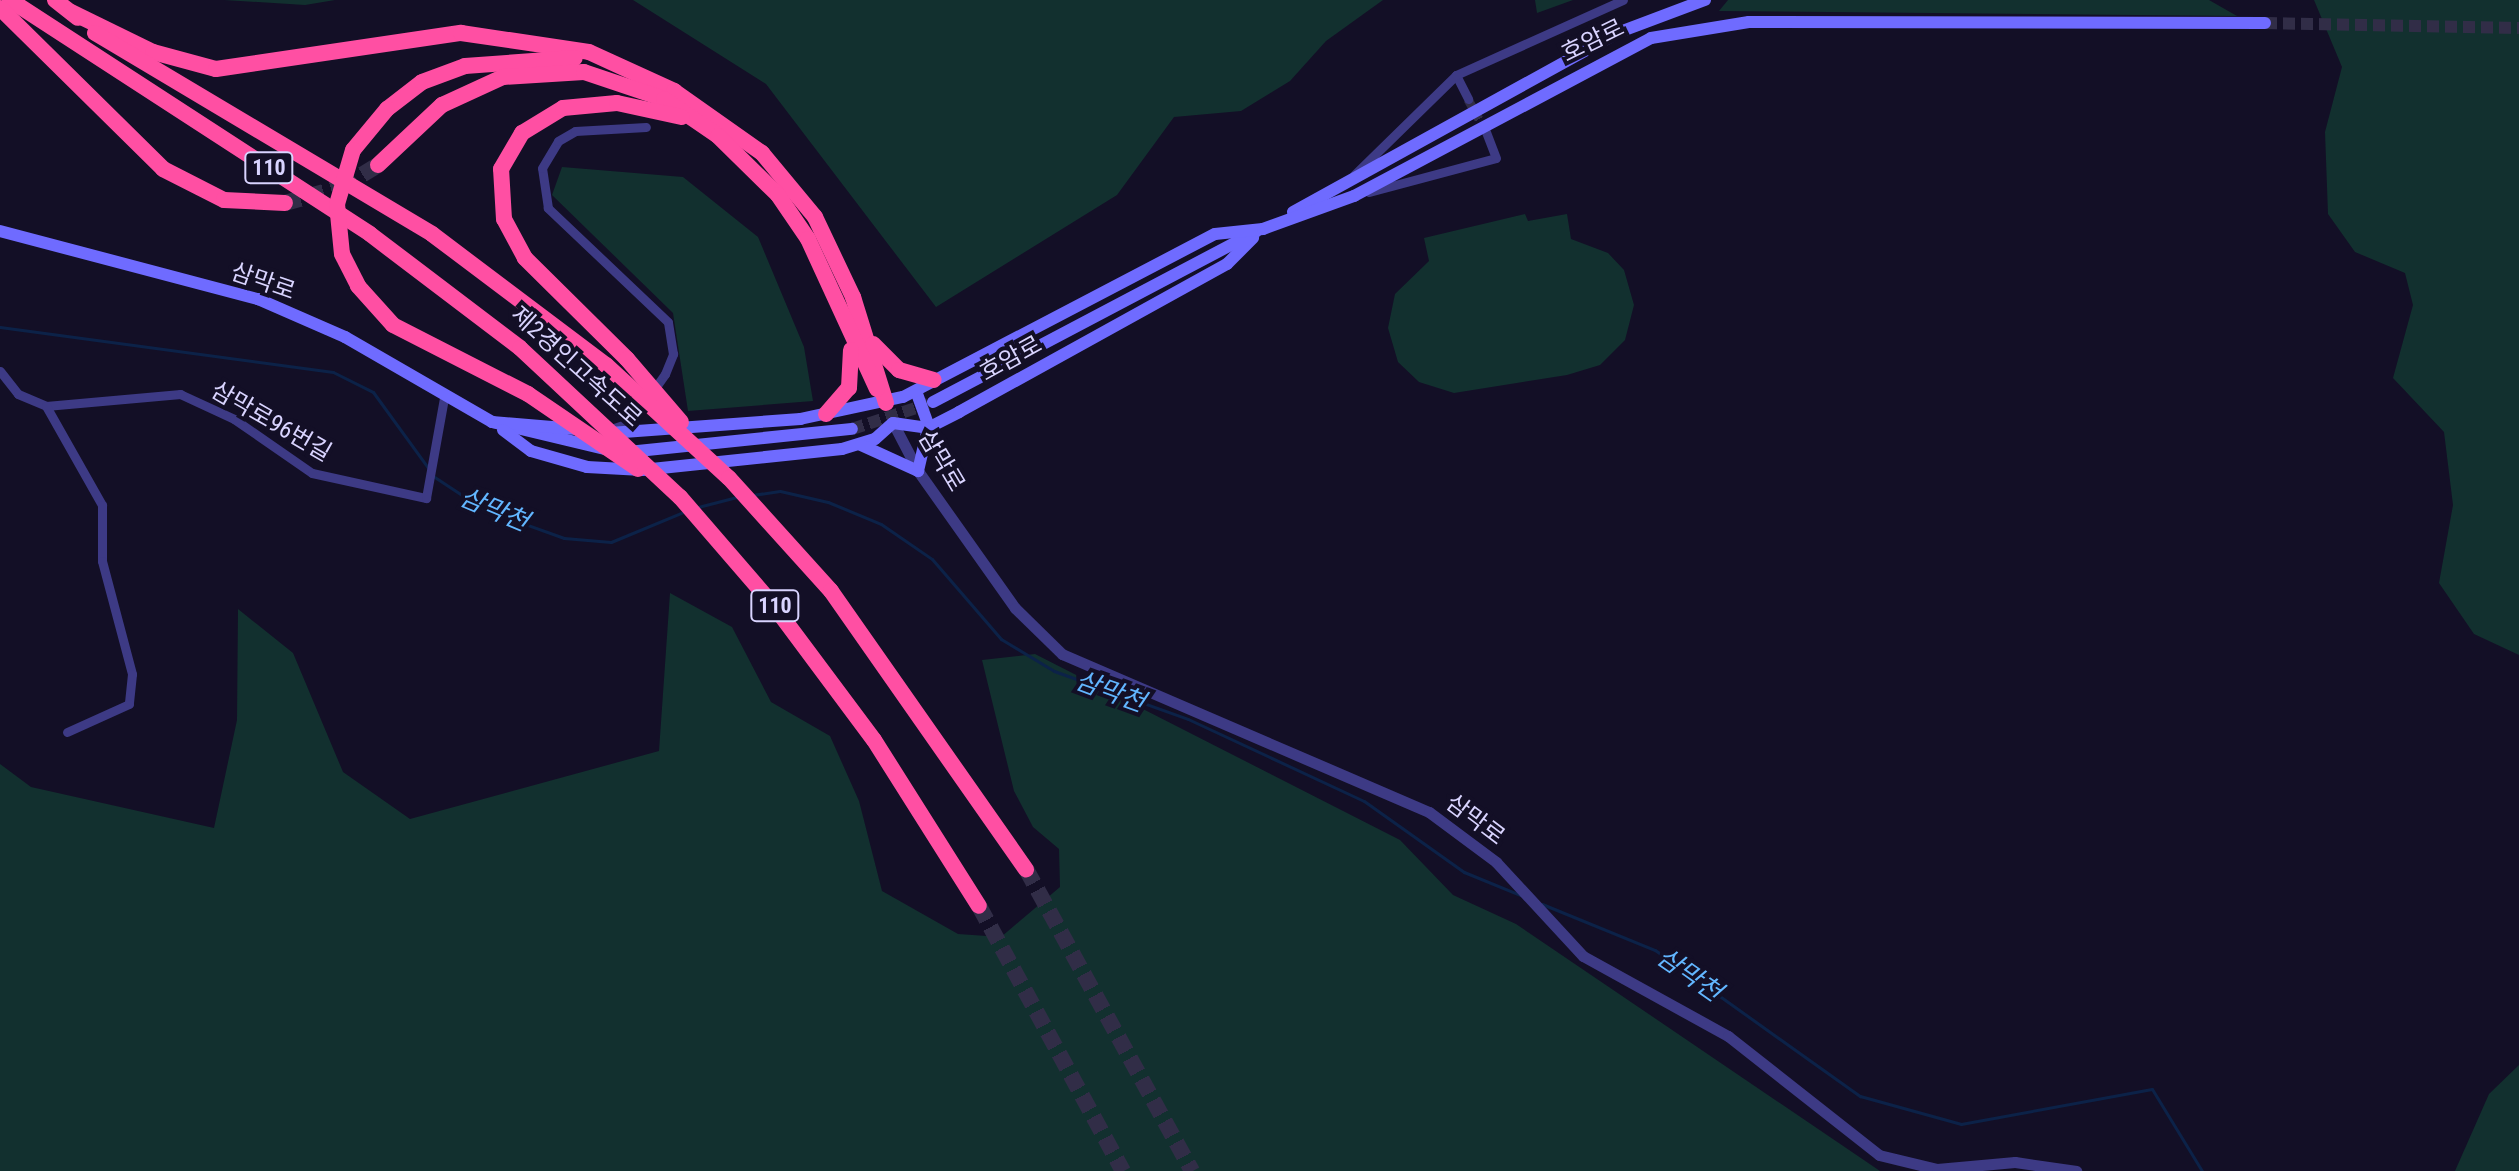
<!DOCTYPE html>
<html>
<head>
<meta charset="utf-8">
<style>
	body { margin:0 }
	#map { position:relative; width:2519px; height:1171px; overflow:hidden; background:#130f26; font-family:"Roboto Condensed","Noto Sans KR",sans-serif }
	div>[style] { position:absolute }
	.green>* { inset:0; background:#12302f }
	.stream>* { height:3px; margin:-1.5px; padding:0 1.5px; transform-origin:1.5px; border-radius:1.5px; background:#0c2248 }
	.minor-tunnel>* { height:9px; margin-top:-4.5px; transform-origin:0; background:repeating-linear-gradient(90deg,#312d47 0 9px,transparent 0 13.5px) }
	.secondary-tunnel>* { height:12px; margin-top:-6px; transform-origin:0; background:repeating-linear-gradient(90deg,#312d47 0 12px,transparent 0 18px) }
	.motorway-tunnel>* { height:16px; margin-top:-8px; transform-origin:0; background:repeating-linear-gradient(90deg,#312d47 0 16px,transparent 0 24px) }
	.minor>* { height:9px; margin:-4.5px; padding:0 4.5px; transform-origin:4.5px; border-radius:4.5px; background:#3d3a85 }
	.tertiary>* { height:11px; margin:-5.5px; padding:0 5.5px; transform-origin:5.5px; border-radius:5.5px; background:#3d3a85 }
	.secondary>* { height:12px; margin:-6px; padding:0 6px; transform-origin:6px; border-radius:6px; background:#6f6bff }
	.motorway>* { height:16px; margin:-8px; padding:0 8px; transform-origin:8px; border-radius:8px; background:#ff4fa3 }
	.motorway-bridge>* { height:16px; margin:-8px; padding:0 8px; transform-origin:8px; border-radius:8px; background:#ff4fa3 }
	span { translate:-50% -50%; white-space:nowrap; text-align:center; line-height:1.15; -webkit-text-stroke:8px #130f26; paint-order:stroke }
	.shield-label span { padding:2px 6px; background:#130f26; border:2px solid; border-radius:6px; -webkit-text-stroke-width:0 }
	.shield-label { font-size:22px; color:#d9d4ff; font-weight:700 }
	.street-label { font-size:24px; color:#d9d4ff }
	.water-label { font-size:26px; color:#62b6ff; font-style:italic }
</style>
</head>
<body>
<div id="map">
	<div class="green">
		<div style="clip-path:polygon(224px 0,335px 0,305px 5px)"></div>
		<div style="clip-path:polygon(633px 0,1383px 0,1326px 41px,1290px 81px,1241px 111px,1174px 117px,1117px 195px,936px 307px,766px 84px)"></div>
		<div style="clip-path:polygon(1535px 0,1573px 0,1537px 13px)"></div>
		<div style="clip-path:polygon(1728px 0,2209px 0,2237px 16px,1719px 11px)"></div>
		<div style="clip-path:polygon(2314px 0,2519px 0,2519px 655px,2474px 634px,2439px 583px,2453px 505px,2444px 432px,2393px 378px,2413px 305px,2405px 273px,2355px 252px,2328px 214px,2325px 132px,2342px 67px)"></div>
		<div style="clip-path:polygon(562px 167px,683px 177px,758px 237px,804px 347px,813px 401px,688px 411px,673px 313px,552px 195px)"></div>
		<div style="clip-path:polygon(1525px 214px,1528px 221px,1567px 214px,1571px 239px,1608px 253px,1624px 270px,1634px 305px,1625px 340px,1600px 365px,1567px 375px,1454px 393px,1419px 382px,1398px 362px,1388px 328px,1395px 294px,1429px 261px,1424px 238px)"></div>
		<div style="clip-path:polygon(670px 593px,732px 627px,771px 702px,830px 736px,859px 801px,882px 891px,958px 934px,1001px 937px,1060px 887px,1059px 849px,1033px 827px,1014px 791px,982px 660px,1035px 654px,1400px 840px,1453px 895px,1516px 924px,1880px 1171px,0 1171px,0 764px,31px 787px,214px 828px,237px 720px,238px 609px,293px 653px,343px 772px,410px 819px,659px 751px)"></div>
		<div style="clip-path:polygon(2519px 1065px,2519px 1171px,2455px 1171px,2489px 1094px)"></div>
	</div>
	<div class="stream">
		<div style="left:0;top:327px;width:336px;rotate:7.7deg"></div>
		<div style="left:333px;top:372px;width:45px;rotate:26.6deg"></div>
		<div style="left:373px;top:392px;width:95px;rotate:54deg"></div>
		<div style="left:433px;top:476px;width:60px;rotate:33.4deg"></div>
		<div style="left:483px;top:509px;width:86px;rotate:19.7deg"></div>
		<div style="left:564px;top:538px;width:47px;rotate:4.9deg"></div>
		<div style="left:611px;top:542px;width:78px;rotate:-22.6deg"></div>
		<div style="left:752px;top:495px;width:28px;rotate:-8deg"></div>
		<div style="left:780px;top:491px;width:49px;rotate:12.9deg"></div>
		<div style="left:828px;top:502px;width:57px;rotate:22.5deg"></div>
		<div style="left:881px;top:524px;width:62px;rotate:34.5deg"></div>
		<div style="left:932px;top:559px;width:106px;rotate:49.2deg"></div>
		<div style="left:1001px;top:639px;width:62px;rotate:31.1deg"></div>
		<div style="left:1054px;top:671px;width:142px;rotate:19.7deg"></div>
		<div style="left:1188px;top:719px;width:194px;rotate:25deg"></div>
		<div style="left:1364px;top:801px;width:123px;rotate:35.4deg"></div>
		<div style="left:1464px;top:872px;width:61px;rotate:22.3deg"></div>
		<div style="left:698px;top:507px;width:40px;rotate:-14.4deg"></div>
		<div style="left:1542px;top:904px;width:122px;rotate:22.2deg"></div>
		<div style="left:1655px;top:950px;width:252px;rotate:35.5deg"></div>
		<div style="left:1860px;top:1096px;width:105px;rotate:15.5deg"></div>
		<div style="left:1961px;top:1124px;width:194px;rotate:-10.4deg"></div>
		<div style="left:2152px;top:1089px;width:96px;rotate:58.6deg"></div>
	</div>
	<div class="minor-tunnel">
		<div style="left:1468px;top:99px;width:38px;rotate:61deg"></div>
	</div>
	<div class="secondary-tunnel">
		<div style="left:2265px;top:23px;width:254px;rotate:1.1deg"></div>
		<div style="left:852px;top:429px;width:80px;rotate:-18.2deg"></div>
	</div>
	<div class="motorway-tunnel">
		<div style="left:285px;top:203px;width:59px;rotate:-15.7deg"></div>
		<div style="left:342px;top:187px;width:42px;rotate:-31.4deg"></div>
		<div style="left:1026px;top:869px;width:345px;rotate:61.2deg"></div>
		<div style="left:979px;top:906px;width:302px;rotate:61.5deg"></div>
	</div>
	<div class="minor">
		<div style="left:1456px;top:75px;width:27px;rotate:63deg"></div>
		<div style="left:1354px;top:175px;width:143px;rotate:-44.4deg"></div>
		<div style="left:1456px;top:75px;width:183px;rotate:-24.2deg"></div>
		<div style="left:1369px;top:192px;width:131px;rotate:-15deg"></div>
		<div style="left:1496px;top:158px;width:28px;rotate:-111deg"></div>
		<div style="left:0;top:371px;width:29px;rotate:52deg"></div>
		<div style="left:18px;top:394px;width:30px;rotate:23deg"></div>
		<div style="left:46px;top:406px;width:135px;rotate:-5.1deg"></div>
		<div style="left:180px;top:394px;width:60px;rotate:24.8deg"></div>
		<div style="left:234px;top:419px;width:95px;rotate:34.7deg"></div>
		<div style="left:312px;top:473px;width:117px;rotate:12.4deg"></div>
		<div style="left:426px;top:498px;width:102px;rotate:-79.8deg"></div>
		<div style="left:46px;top:406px;width:114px;rotate:60.5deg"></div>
		<div style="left:102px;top:505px;width:56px;rotate:90deg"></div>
		<div style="left:102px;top:561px;width:117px;rotate:75.1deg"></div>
		<div style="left:132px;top:674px;width:30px;rotate:96deg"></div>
		<div style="left:129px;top:704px;width:68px;rotate:155.7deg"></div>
		<div style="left:611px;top:429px;width:21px;rotate:-19deg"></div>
		<div style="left:631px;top:422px;width:59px;rotate:-54.7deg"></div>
		<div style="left:665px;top:374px;width:22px;rotate:-68deg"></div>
		<div style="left:673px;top:354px;width:32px;rotate:-99deg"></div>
		<div style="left:668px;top:322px;width:166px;rotate:-136.5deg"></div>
		<div style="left:548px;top:208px;width:40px;rotate:-98.5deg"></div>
		<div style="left:542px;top:168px;width:31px;rotate:-59deg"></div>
		<div style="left:558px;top:141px;width:20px;rotate:-30deg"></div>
		<div style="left:575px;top:131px;width:71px;rotate:-3.2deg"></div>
	</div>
	<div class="tertiary">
		<div style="left:893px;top:423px;width:54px;rotate:62.5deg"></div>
		<div style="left:918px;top:471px;width:168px;rotate:54.7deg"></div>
		<div style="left:1015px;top:608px;width:66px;rotate:44.4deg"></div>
		<div style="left:1062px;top:654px;width:400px;rotate:23.3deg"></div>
		<div style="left:1429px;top:812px;width:84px;rotate:36.7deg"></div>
		<div style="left:1496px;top:862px;width:128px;rotate:47.2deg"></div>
		<div style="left:1583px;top:956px;width:166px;rotate:28.9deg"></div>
		<div style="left:1728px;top:1036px;width:192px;rotate:38.2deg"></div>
		<div style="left:1879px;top:1155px;width:60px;rotate:13.6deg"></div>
		<div style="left:1937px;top:1169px;width:78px;rotate:-5.1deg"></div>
		<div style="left:2015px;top:1162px;width:62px;rotate:8.4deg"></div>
	</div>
	<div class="secondary">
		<div style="left:1293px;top:212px;width:370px;rotate:-28.9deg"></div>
		<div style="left:1617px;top:33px;width:94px;rotate:-20.6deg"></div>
		<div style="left:0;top:231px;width:267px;rotate:14.8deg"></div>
		<div style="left:258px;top:299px;width:95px;rotate:23.6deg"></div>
		<div style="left:345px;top:337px;width:170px;rotate:30deg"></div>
		<div style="left:492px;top:422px;width:120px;rotate:13.5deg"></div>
		<div style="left:916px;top:391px;width:38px;rotate:70deg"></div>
		<div style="left:933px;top:402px;width:365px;rotate:-27.8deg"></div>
		<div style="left:492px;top:422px;width:84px;rotate:4.8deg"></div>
		<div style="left:893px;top:423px;width:35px;rotate:8deg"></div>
		<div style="left:928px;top:428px;width:35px;rotate:-27deg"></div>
		<div style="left:959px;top:412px;width:306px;rotate:-28.9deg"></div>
		<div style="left:1227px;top:264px;width:37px;rotate:-45deg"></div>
		<div style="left:503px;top:430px;width:35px;rotate:37deg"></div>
		<div style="left:531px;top:451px;width:58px;rotate:15.9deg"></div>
		<div style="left:587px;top:467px;width:55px;rotate:3.1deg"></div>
		<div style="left:642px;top:470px;width:201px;rotate:-6deg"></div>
		<div style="left:842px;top:449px;width:34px;rotate:-17deg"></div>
		<div style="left:875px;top:439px;width:24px;rotate:-42deg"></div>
		<div style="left:610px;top:433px;width:191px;rotate:-4.2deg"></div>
		<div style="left:800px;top:419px;width:105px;rotate:-12.1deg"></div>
		<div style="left:903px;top:397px;width:352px;rotate:-27.6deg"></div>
		<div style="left:1215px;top:234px;width:48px;rotate:-5.9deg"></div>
		<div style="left:1263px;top:229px;width:97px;rotate:-19.9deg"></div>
		<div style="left:1354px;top:196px;width:336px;rotate:-28deg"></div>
		<div style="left:1651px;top:38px;width:99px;rotate:-9.3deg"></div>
		<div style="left:1749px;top:22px;width:516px;rotate:0.11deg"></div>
		<div style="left:861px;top:445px;width:63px;rotate:24.5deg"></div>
		<div style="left:918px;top:471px;width:44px;rotate:-76.9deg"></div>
		<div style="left:628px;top:452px;width:225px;rotate:-5.9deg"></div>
	</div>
	<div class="motorway">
		<div style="left:10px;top:0;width:429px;rotate:33deg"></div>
		<div style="left:370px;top:234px;width:188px;rotate:37.2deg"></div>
		<div style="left:55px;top:0;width:29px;rotate:38deg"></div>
		<div style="left:0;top:8px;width:229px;rotate:44.6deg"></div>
		<div style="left:163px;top:169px;width:68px;rotate:26.9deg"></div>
		<div style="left:224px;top:200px;width:61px;rotate:2.8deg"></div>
		<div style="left:71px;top:12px;width:91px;rotate:26deg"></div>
		<div style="left:153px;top:52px;width:65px;rotate:15.1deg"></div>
		<div style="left:216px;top:69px;width:248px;rotate:-8.4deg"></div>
		<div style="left:461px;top:33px;width:129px;rotate:8.4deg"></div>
		<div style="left:589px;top:52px;width:94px;rotate:24.6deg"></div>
		<div style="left:674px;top:91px;width:108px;rotate:35.2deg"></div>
		<div style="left:762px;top:153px;width:83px;rotate:50.4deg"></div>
		<div style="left:815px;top:217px;width:89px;rotate:64.6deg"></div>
		<div style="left:853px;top:297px;width:111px;rotate:72.7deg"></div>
		<div style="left:95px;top:33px;width:392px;rotate:30.8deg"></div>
		<div style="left:432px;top:234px;width:218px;rotate:37deg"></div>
		<div style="left:387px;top:109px;width:44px;rotate:-37.6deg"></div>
		<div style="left:422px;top:82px;width:46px;rotate:-20.4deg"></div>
		<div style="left:465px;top:66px;width:110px;rotate:-4.2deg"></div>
		<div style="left:378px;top:165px;width:88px;rotate:-43.2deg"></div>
		<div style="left:442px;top:105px;width:67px;rotate:-24.7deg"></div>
		<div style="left:503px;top:77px;width:81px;rotate:-3.5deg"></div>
		<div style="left:584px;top:72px;width:84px;rotate:18.6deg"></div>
		<div style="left:664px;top:99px;width:65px;rotate:34.4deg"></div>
		<div style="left:718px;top:136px;width:84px;rotate:44.5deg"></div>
		<div style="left:778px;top:195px;width:53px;rotate:55.7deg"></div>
		<div style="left:808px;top:239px;width:165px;rotate:65.3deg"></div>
		<div style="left:873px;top:344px;width:37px;rotate:45deg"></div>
		<div style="left:899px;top:370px;width:36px;rotate:16deg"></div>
		<div style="left:627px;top:359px;width:144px;rotate:-135.3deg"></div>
		<div style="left:525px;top:258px;width:44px;rotate:-118.3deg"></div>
		<div style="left:504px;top:219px;width:50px;rotate:-93.4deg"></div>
		<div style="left:501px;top:169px;width:42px;rotate:-59.7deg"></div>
		<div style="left:522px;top:133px;width:48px;rotate:-31.4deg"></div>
		<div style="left:563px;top:108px;width:54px;rotate:-5.3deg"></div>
		<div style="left:617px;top:103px;width:66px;rotate:12.2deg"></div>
		<div style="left:826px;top:414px;width:35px;rotate:-49deg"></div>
		<div style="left:849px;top:388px;width:38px;rotate:-87deg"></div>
	</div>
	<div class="motorway-bridge">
		<div style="left:387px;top:109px;width:53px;rotate:129.7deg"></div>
		<div style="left:353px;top:150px;width:56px;rotate:106.5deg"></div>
		<div style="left:337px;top:204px;width:50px;rotate:84.3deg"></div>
		<div style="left:342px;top:254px;width:36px;rotate:63deg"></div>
		<div style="left:358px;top:286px;width:52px;rotate:48.1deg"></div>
		<div style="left:393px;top:325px;width:152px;rotate:27.1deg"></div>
		<div style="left:528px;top:394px;width:133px;rotate:34.3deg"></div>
		<div style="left:520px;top:348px;width:219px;rotate:43deg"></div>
		<div style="left:680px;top:497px;width:144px;rotate:49.2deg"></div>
		<div style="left:774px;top:606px;width:167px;rotate:53.3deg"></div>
		<div style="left:874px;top:740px;width:196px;rotate:57.7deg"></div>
		<div style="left:627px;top:359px;width:83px;rotate:49.4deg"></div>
		<div style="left:606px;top:365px;width:167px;rotate:42.6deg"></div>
		<div style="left:729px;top:478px;width:152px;rotate:47.9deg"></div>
		<div style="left:831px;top:591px;width:340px;rotate:55deg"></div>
	</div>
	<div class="shield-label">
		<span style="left:269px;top:168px">110</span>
		<span style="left:775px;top:606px">110</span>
	</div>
	<div class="street-label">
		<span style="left:1593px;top:41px;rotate:-26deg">호암로</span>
		<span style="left:263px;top:282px;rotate:19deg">삼막로</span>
		<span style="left:1011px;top:359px;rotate:-29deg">호암로</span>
		<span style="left:576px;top:367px;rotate:42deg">제2경인고속도로</span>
		<span style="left:271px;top:422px;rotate:30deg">삼막로96번길</span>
		<span style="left:941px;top:461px;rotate:59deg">삼막로</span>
		<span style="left:1475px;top:820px;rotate:37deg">삼막로</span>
	</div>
	<div class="water-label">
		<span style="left:494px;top:510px;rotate:23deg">삼막천</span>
		<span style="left:1110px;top:692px;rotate:20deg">삼막천</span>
		<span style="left:1689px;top:975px;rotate:35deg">삼막천</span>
	</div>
</div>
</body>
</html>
